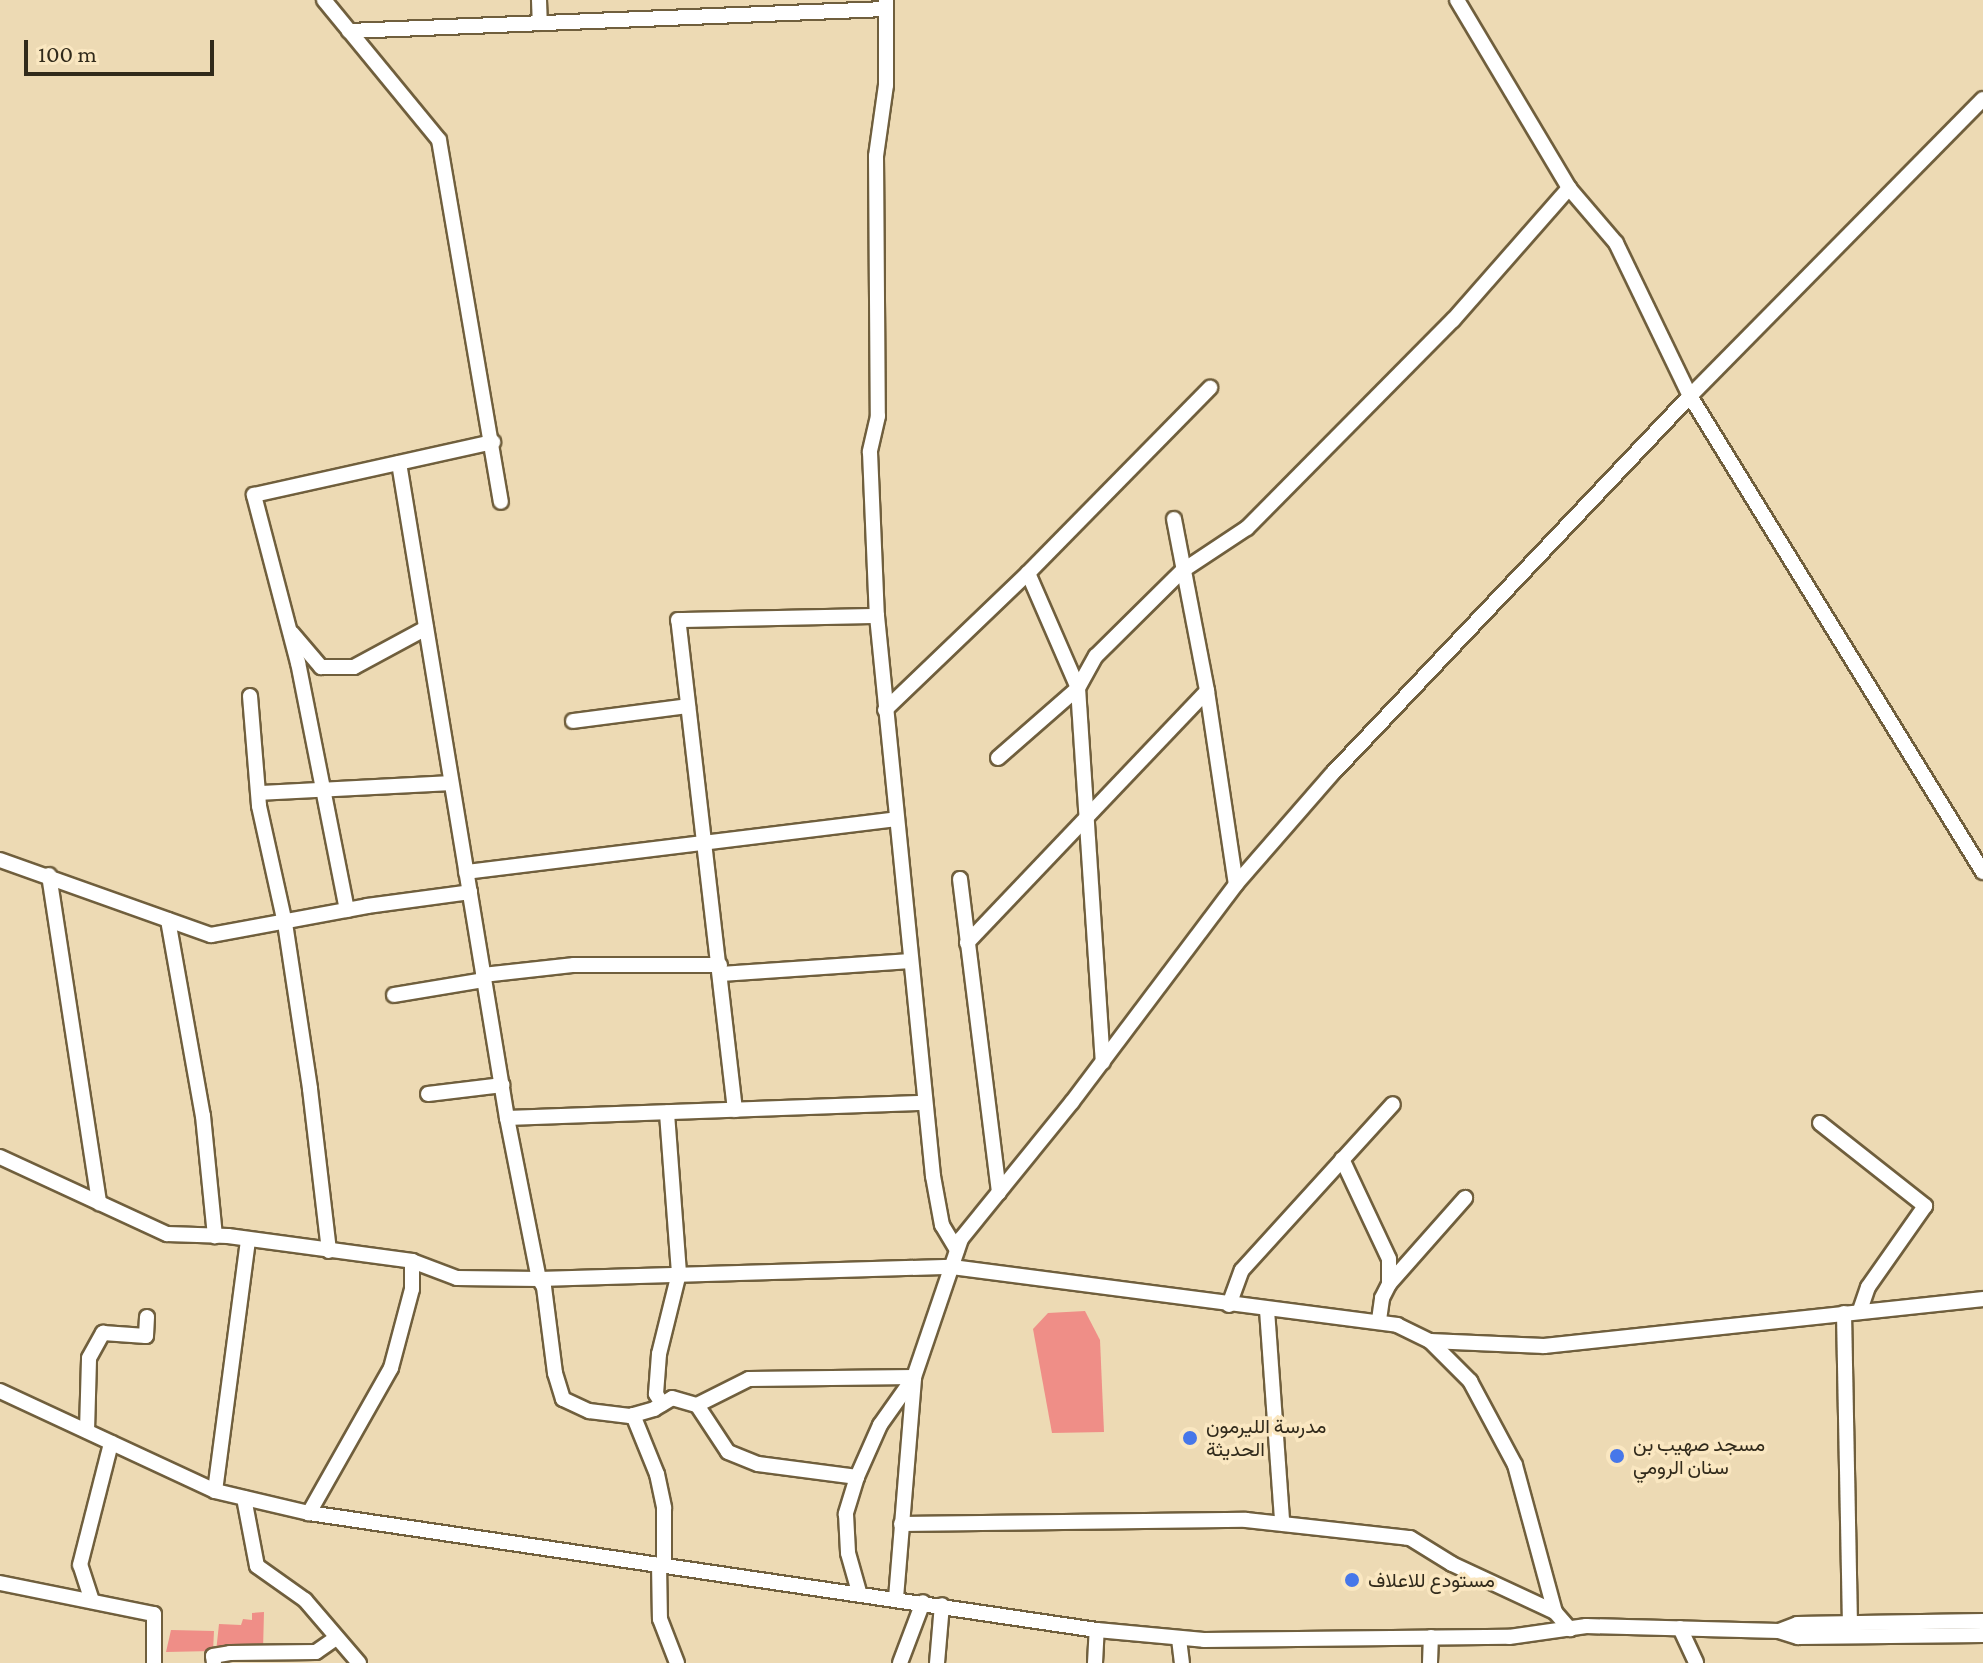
<!DOCTYPE html>
<html>
<head>
<meta charset="utf-8">
<style>
	body { margin:0 }
	#map { position:relative; width:1983px; height:1663px; overflow:hidden; background:#eddab4; font-family:"Crimson Pro",Vazirmatn,serif }
	div>[style] { position:absolute }
	.green>* { inset:0; background:#ef8e87 }
	.roads { filter:drop-shadow(2px 0 #705f3d) drop-shadow(-2px 0 #705f3d) drop-shadow(0 2px #705f3d) drop-shadow(0 -2px #705f3d) }
	.street>* { height:14px; margin:-7px; padding:0 7px; transform-origin:7px; border-radius:7px; background:#fff }
	.dots>* { width:22px; height:22px; translate:-50% -50%; box-sizing:border-box; border:4px solid #fae7c1; border-radius:50% }
	span { translate:-50% -50%; white-space:nowrap; text-align:center; line-height:1.15; -webkit-text-stroke:7px #fae7c1; paint-order:stroke }
	.poi-label { font-size:20px; color:#312a1b }
	.left { translate:0 -50%; text-align:left }
	.scale { position:absolute; left:24px; top:40px; width:190px; height:36px; box-sizing:border-box; border:4px solid #312a1b; border-top:0; padding-left:10px; font-size:24px; line-height:28px; white-space:nowrap; color:#312a1b; -webkit-text-stroke:6px #fae7c1; paint-order:stroke }
</style>
</head>
<body>
<div id="map">
	<div class="green">
		<div style="clip-path:polygon(1085px 1311px,1100px 1340px,1104px 1432px,1052px 1433px,1033px 1329px,1048px 1313px)"></div>
		<div style="clip-path:polygon(264px 1612px,263px 1650px,216px 1652px,219px 1624px,241px 1625px,243px 1619px,252px 1620px,252px 1613px)"></div>
		<div style="clip-path:polygon(171px 1630px,214px 1631px,213px 1651px,166px 1652px)"></div>
	</div>
	<div class="roads">
		<div class="street">
			<div style="left:324px;top:0;width:181px;rotate:50.6deg"></div>
			<div style="left:439px;top:140px;width:367px;rotate:80.3deg"></div>
			<div style="left:539px;top:0;width:23px;rotate:88deg"></div>
			<div style="left:886px;top:0;width:85px;rotate:90deg"></div>
			<div style="left:886px;top:85px;width:72px;rotate:98deg"></div>
			<div style="left:876px;top:156px;width:260px;rotate:89.6deg"></div>
			<div style="left:878px;top:416px;width:37px;rotate:103deg"></div>
			<div style="left:870px;top:452px;width:164px;rotate:87.6deg"></div>
			<div style="left:877px;top:616px;width:563px;rotate:84.29deg"></div>
			<div style="left:933px;top:1176px;width:50px;rotate:79.6deg"></div>
			<div style="left:942px;top:1225px;width:29px;rotate:59deg"></div>
			<div style="left:1457px;top:0;width:219px;rotate:59.2deg"></div>
			<div style="left:1569px;top:188px;width:72px;rotate:49.5deg"></div>
			<div style="left:1616px;top:243px;width:170px;rotate:64.2deg"></div>
			<div style="left:1690px;top:396px;width:559px;rotate:58.39deg"></div>
			<div style="left:349px;top:31px;width:536px;rotate:-2.35deg"></div>
			<div style="left:399px;top:463px;width:664px;rotate:80.64deg"></div>
			<div style="left:507px;top:1118px;width:164px;rotate:78.8deg"></div>
			<div style="left:539px;top:1279px;width:9px;rotate:58deg"></div>
			<div style="left:544px;top:1287px;width:87px;rotate:82.7deg"></div>
			<div style="left:555px;top:1373px;width:27px;rotate:73deg"></div>
			<div style="left:563px;top:1399px;width:29px;rotate:25deg"></div>
			<div style="left:589px;top:1411px;width:41px;rotate:7deg"></div>
			<div style="left:630px;top:1416px;width:25px;rotate:-16deg"></div>
			<div style="left:654px;top:1409px;width:21px;rotate:-31deg"></div>
			<div style="left:672px;top:1398px;width:26px;rotate:16deg"></div>
			<div style="left:697px;top:1405px;width:58px;rotate:-26.6deg"></div>
			<div style="left:749px;top:1379px;width:165px;rotate:-0.7deg"></div>
			<div style="left:1174px;top:519px;width:175px;rotate:79.1deg"></div>
			<div style="left:1207px;top:691px;width:195px;rotate:81.5deg"></div>
			<div style="left:1028px;top:573px;width:125px;rotate:66.5deg"></div>
			<div style="left:1078px;top:688px;width:375px;rotate:86.2deg"></div>
			<div style="left:292px;top:633px;width:45px;rotate:49.5deg"></div>
			<div style="left:321px;top:667px;width:33px"></div>
			<div style="left:354px;top:667px;width:82px;rotate:-28.4deg"></div>
			<div style="left:250px;top:696px;width:110px;rotate:85.3deg"></div>
			<div style="left:259px;top:806px;width:120px;rotate:77.5deg"></div>
			<div style="left:285px;top:923px;width:168px;rotate:81.4deg"></div>
			<div style="left:310px;top:1089px;width:163px;rotate:83.3deg"></div>
			<div style="left:885px;top:710px;width:198px;rotate:-43.8deg"></div>
			<div style="left:1028px;top:573px;width:260px;rotate:-45.5deg"></div>
			<div style="left:573px;top:721px;width:116px;rotate:-7.4deg"></div>
			<div style="left:998px;top:758px;width:106px;rotate:-41.2deg"></div>
			<div style="left:1078px;top:688px;width:37px;rotate:-61deg"></div>
			<div style="left:1096px;top:656px;width:121px;rotate:-44.7deg"></div>
			<div style="left:1182px;top:571px;width:78px;rotate:-33.5deg"></div>
			<div style="left:1247px;top:528px;width:293px;rotate:-45.3deg"></div>
			<div style="left:1453px;top:320px;width:176px;rotate:-48.7deg"></div>
			<div style="left:259px;top:793px;width:191px;rotate:-3deg"></div>
			<div style="left:0;top:860px;width:224px;rotate:19.6deg"></div>
			<div style="left:211px;top:935px;width:159px;rotate:-10.5deg"></div>
			<div style="left:367px;top:906px;width:104px;rotate:-7.7deg"></div>
			<div style="left:466px;top:872px;width:433px;rotate:-7deg"></div>
			<div style="left:49px;top:875px;width:332px;rotate:81.3deg"></div>
			<div style="left:960px;top:879px;width:316px;rotate:82.9deg"></div>
			<div style="left:347px;top:910px;width:252px;rotate:-101.2deg"></div>
			<div style="left:298px;top:663px;width:174px;rotate:-104.7deg"></div>
			<div style="left:254px;top:495px;width:245px;rotate:-12.5deg"></div>
			<div style="left:168px;top:920px;width:199px;rotate:79.9deg"></div>
			<div style="left:203px;top:1116px;width:121px;rotate:84.3deg"></div>
			<div style="left:967px;top:943px;width:348px;rotate:-46.4deg"></div>
			<div style="left:721px;top:974px;width:190px;rotate:-3.9deg"></div>
			<div style="left:483px;top:975px;width:92px;rotate:-6.3deg"></div>
			<div style="left:574px;top:965px;width:146px"></div>
			<div style="left:394px;top:995px;width:91px;rotate:-9.5deg"></div>
			<div style="left:428px;top:1094px;width:75px;rotate:-6.9deg"></div>
			<div style="left:735px;top:1110px;width:493px;rotate:-96.6deg"></div>
			<div style="left:678px;top:620px;width:199px;rotate:-1.2deg"></div>
			<div style="left:507px;top:1118px;width:418px;rotate:-2.1deg"></div>
			<div style="left:1820px;top:1123px;width:134px;rotate:38.3deg"></div>
			<div style="left:1925px;top:1206px;width:99px;rotate:125.1deg"></div>
			<div style="left:1868px;top:1287px;width:24px;rotate:109deg"></div>
			<div style="left:0;top:1157px;width:184px;rotate:24.8deg"></div>
			<div style="left:167px;top:1234px;width:61px;rotate:1.9deg"></div>
			<div style="left:228px;top:1236px;width:186px;rotate:7.7deg"></div>
			<div style="left:412px;top:1261px;width:28px;rotate:90deg"></div>
			<div style="left:412px;top:1289px;width:82px;rotate:104.9deg"></div>
			<div style="left:391px;top:1368px;width:167px;rotate:119.5deg"></div>
			<div style="left:1342px;top:1159px;width:110px;rotate:64.8deg"></div>
			<div style="left:1389px;top:1259px;width:25px;rotate:90deg"></div>
			<div style="left:412px;top:1261px;width:48px;rotate:20.7deg"></div>
			<div style="left:457px;top:1278px;width:82px;rotate:0.7deg"></div>
			<div style="left:539px;top:1279px;width:413px;rotate:-1.7deg"></div>
			<div style="left:952px;top:1267px;width:449px;rotate:7.4deg"></div>
			<div style="left:1397px;top:1325px;width:37px;rotate:26deg"></div>
			<div style="left:1430px;top:1341px;width:57px;rotate:45deg"></div>
			<div style="left:1470px;top:1381px;width:95px;rotate:61.8deg"></div>
			<div style="left:1515px;top:1465px;width:152px;rotate:74.8deg"></div>
			<div style="left:1229px;top:1305px;width:37px;rotate:-70deg"></div>
			<div style="left:1242px;top:1270px;width:224px;rotate:-47.7deg"></div>
			<div style="left:1267px;top:1310px;width:212px;rotate:85.9deg"></div>
			<div style="left:1844px;top:1313px;width:311px;rotate:88.9deg"></div>
			<div style="left:1379px;top:1320px;width:22px;rotate:-82deg"></div>
			<div style="left:1382px;top:1298px;width:16px;rotate:-63deg"></div>
			<div style="left:1389px;top:1284px;width:115px;rotate:-48.5deg"></div>
			<div style="left:1430px;top:1341px;width:114px;rotate:2.5deg"></div>
			<div style="left:1544px;top:1346px;width:442px;rotate:-6.1deg"></div>
			<div style="left:0;top:1391px;width:237px;rotate:24.9deg"></div>
			<div style="left:215px;top:1491px;width:97px;rotate:13.2deg"></div>
			<div style="left:309px;top:1513px;width:797px;rotate:8.45deg"></div>
			<div style="left:1097px;top:1630px;width:107px;rotate:5.3deg"></div>
			<div style="left:1204px;top:1640px;width:305px;rotate:-0.6deg"></div>
			<div style="left:1509px;top:1637px;width:78px;rotate:-8.1deg"></div>
			<div style="left:1586px;top:1626px;width:193px;rotate:1.5deg"></div>
			<div style="left:1779px;top:1631px;width:20px;rotate:18deg"></div>
			<div style="left:1798px;top:1637px;width:185px;rotate:-0.6deg"></div>
			<div style="left:662px;top:1404px;width:12px;rotate:-121deg"></div>
			<div style="left:656px;top:1394px;width:40px;rotate:-85.7deg"></div>
			<div style="left:659px;top:1354px;width:83px;rotate:-76.1deg"></div>
			<div style="left:679px;top:1273px;width:161px;rotate:-94.3deg"></div>
			<div style="left:697px;top:1405px;width:56px;rotate:56.6deg"></div>
			<div style="left:728px;top:1452px;width:32px;rotate:22deg"></div>
			<div style="left:758px;top:1464px;width:100px;rotate:7.5deg"></div>
			<div style="left:857px;top:1477px;width:57px;rotate:-66.1deg"></div>
			<div style="left:880px;top:1425px;width:59px;rotate:-54.7deg"></div>
			<div style="left:633px;top:1415px;width:64px;rotate:67.9deg"></div>
			<div style="left:657px;top:1474px;width:35px;rotate:78deg"></div>
			<div style="left:664px;top:1508px;width:56px;rotate:90deg"></div>
			<div style="left:87px;top:1431px;width:73px;rotate:-88.4deg"></div>
			<div style="left:89px;top:1358px;width:29px;rotate:-61deg"></div>
			<div style="left:103px;top:1333px;width:43px;rotate:4deg"></div>
			<div style="left:146px;top:1336px;width:19px;rotate:-87deg"></div>
			<div style="left:857px;top:1477px;width:39px;rotate:107deg"></div>
			<div style="left:846px;top:1514px;width:39px;rotate:87deg"></div>
			<div style="left:848px;top:1553px;width:41px;rotate:74.2deg"></div>
			<div style="left:215px;top:1491px;width:254px;rotate:-82.5deg"></div>
			<div style="left:244px;top:1498px;width:69px;rotate:79.2deg"></div>
			<div style="left:257px;top:1566px;width:59px;rotate:35.3deg"></div>
			<div style="left:305px;top:1600px;width:83px;rotate:49.4deg"></div>
			<div style="left:901px;top:1524px;width:345px;rotate:-0.7deg"></div>
			<div style="left:1246px;top:1520px;width:165px;rotate:6.3deg"></div>
			<div style="left:1410px;top:1538px;width:49px;rotate:31.8deg"></div>
			<div style="left:1452px;top:1564px;width:114px;rotate:25deg"></div>
			<div style="left:1555px;top:1612px;width:23px;rotate:49deg"></div>
			<div style="left:659px;top:1564px;width:55px;rotate:89deg"></div>
			<div style="left:660px;top:1619px;width:47px;rotate:68.9deg"></div>
			<div style="left:0;top:1583px;width:157px;rotate:11.4deg"></div>
			<div style="left:154px;top:1614px;width:49px;rotate:90deg"></div>
			<div style="left:896px;top:1598px;width:222px;rotate:-85.3deg"></div>
			<div style="left:914px;top:1377px;width:146px;rotate:-71.2deg"></div>
			<div style="left:961px;top:1239px;width:176px;rotate:-51deg"></div>
			<div style="left:1072px;top:1102px;width:273px;rotate:-53deg"></div>
			<div style="left:1236px;top:884px;width:146px;rotate:-48.9deg"></div>
			<div style="left:1332px;top:774px;width:521px;rotate:-46.56deg"></div>
			<div style="left:1690px;top:396px;width:417px;rotate:-45.4deg"></div>
			<div style="left:92px;top:1601px;width:38px;rotate:-108deg"></div>
			<div style="left:80px;top:1565px;width:126px;rotate:-75.7deg"></div>
			<div style="left:1680px;top:1628px;width:38px;rotate:65deg"></div>
			<div style="left:1779px;top:1631px;width:19px;rotate:-21deg"></div>
			<div style="left:1797px;top:1624px;width:186px;rotate:-0.9deg"></div>
			<div style="left:1179px;top:1639px;width:24px;rotate:83deg"></div>
			<div style="left:214px;top:1663px;width:7px;rotate:-98deg"></div>
			<div style="left:213px;top:1656px;width:17px;rotate:-10deg"></div>
			<div style="left:230px;top:1653px;width:86px;rotate:-0.7deg"></div>
			<div style="left:316px;top:1652px;width:24px;rotate:-35deg"></div>
			<div style="left:900px;top:1663px;width:65px;rotate:-69.3deg"></div>
			<div style="left:937px;top:1663px;width:58px;rotate:-85.1deg"></div>
			<div style="left:1095px;top:1663px;width:33px;rotate:-87deg"></div>
			<div style="left:1430px;top:1663px;width:26px;rotate:-88deg"></div>
		</div>
	</div>
	<div class="dots">
		<div style="left:1190px;top:1438px;background:#4777e9"></div>
		<div style="left:1617px;top:1456px;background:#4777e9"></div>
		<div style="left:1352px;top:1580px;background:#4777e9"></div>
	</div>
	<div class="poi-label">
		<span class="left" style="left:1206px;top:1438px">مدرسة الليرمون<br>الحديثة</span>
		<span class="left" style="left:1633px;top:1456px">مسجد صهيب بن<br>سنان الرومي</span>
		<span class="left" style="left:1368px;top:1580px">مستودع للاعلاف</span>
	</div>
	<div class="scale">100 m</div>
</div>
</body>
</html>
